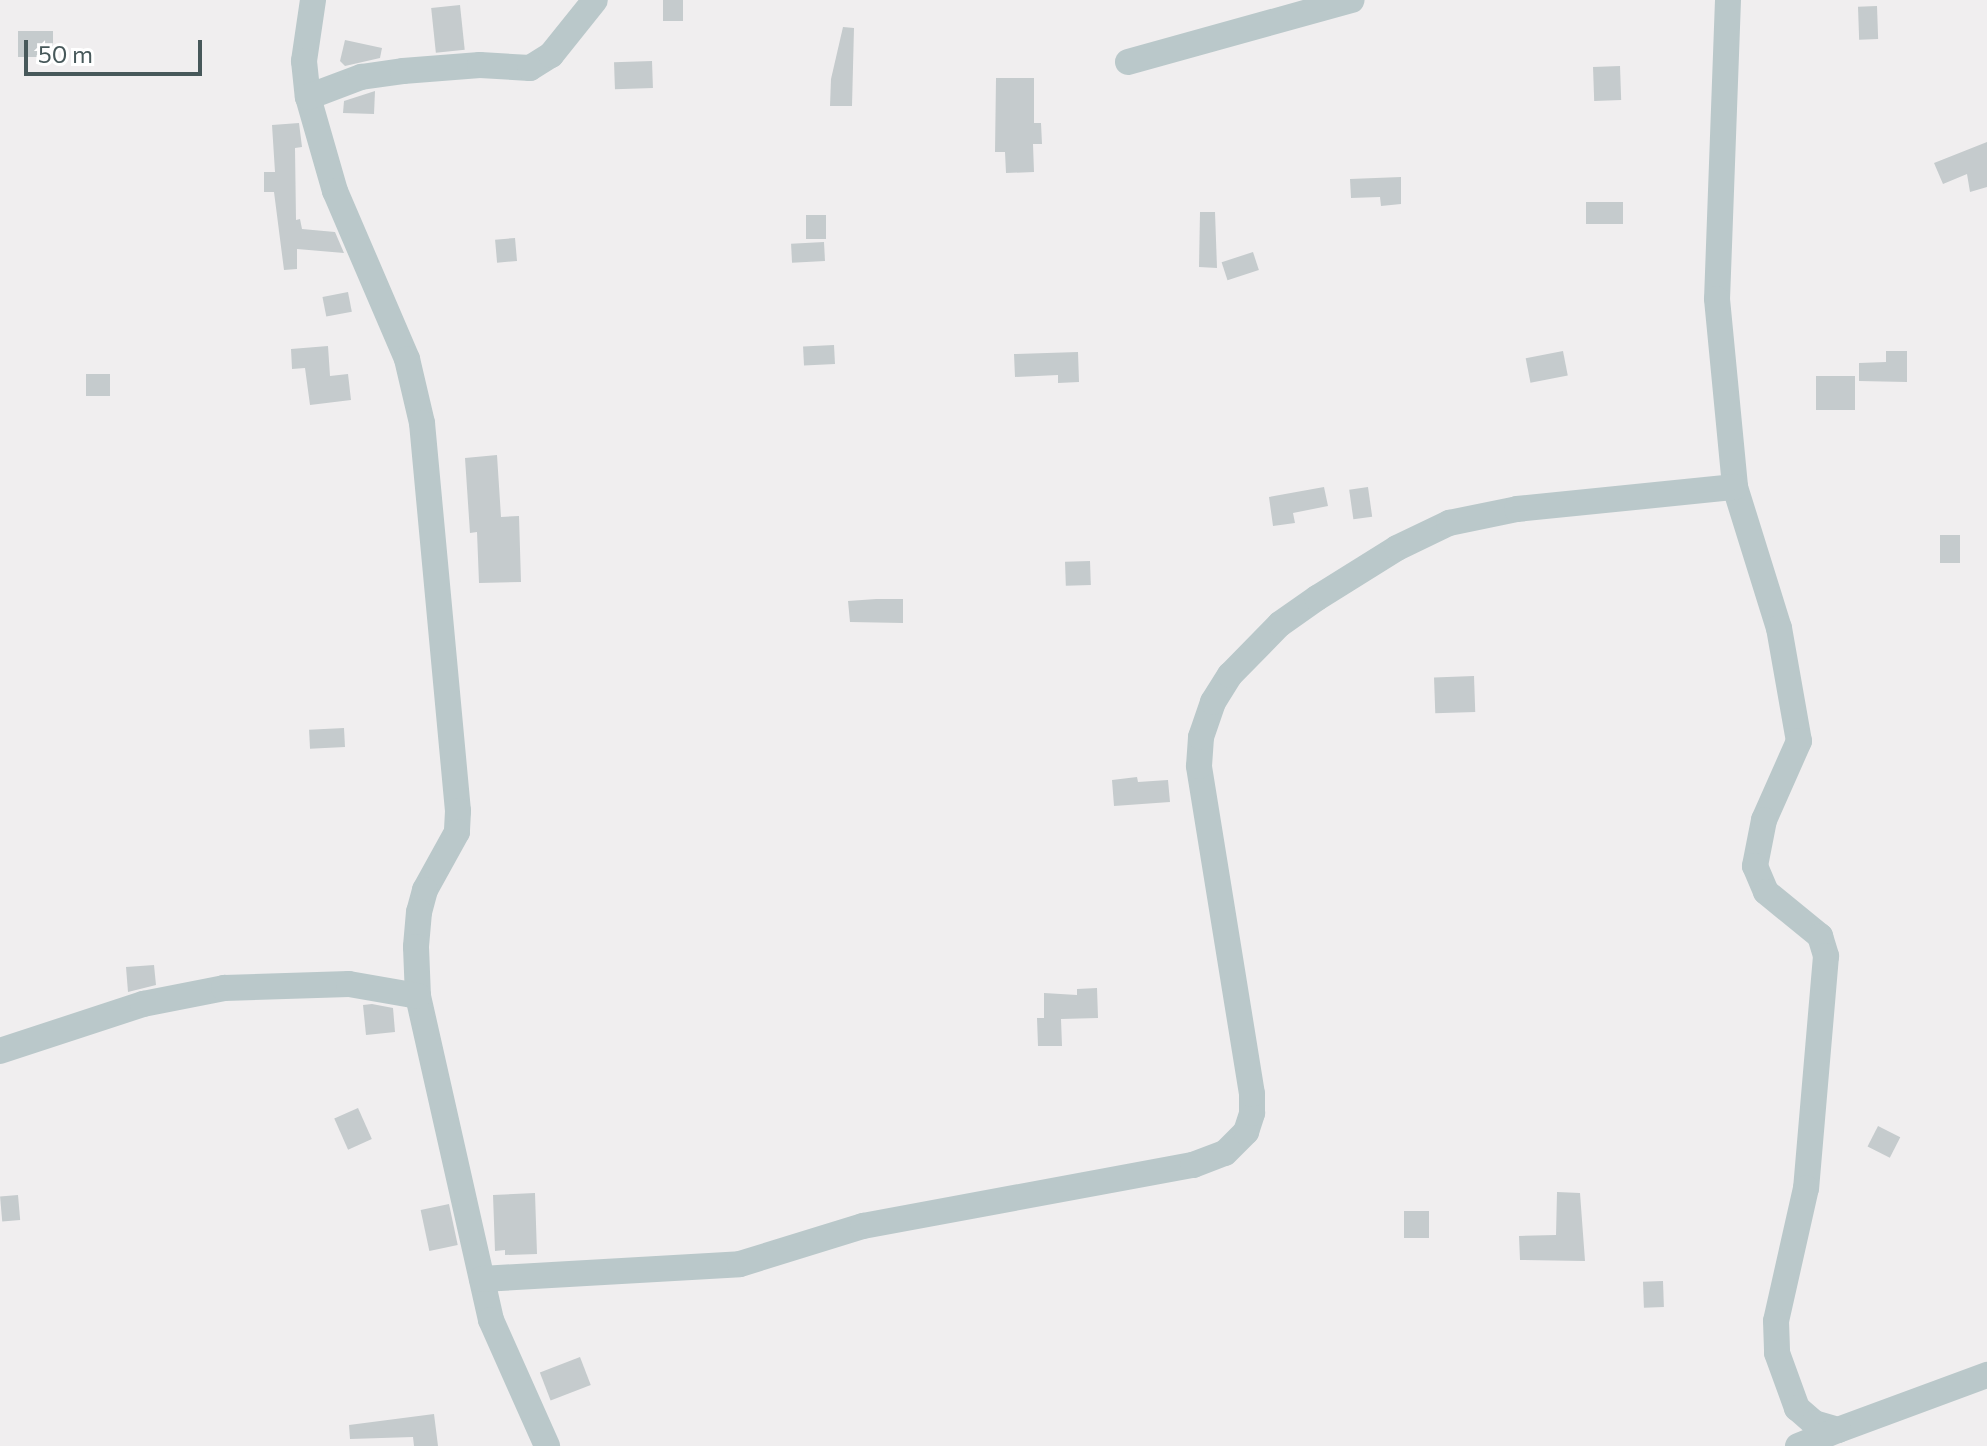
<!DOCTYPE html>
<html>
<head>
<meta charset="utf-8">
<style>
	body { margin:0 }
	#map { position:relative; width:1987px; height:1446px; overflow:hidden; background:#f0eeef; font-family:Commissioner,sans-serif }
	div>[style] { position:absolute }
	.building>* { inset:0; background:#c5cbcd; transform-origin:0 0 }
	.street>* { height:26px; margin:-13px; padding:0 13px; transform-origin:13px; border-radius:13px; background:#bac8ca }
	span { translate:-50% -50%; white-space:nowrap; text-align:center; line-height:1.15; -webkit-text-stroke:6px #fff; paint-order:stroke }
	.scale { position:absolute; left:24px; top:40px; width:178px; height:36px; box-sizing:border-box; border:4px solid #47585a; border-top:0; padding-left:10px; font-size:24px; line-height:28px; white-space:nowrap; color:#47585a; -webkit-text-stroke:6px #fff; paint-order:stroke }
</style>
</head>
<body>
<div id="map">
	<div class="building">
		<div style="left:663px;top:0;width:20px;height:21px"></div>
		<div style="left:460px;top:5px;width:45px;height:29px;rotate:84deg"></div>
		<div style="left:1877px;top:6px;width:33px;height:19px;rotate:88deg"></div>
		<div style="clip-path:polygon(843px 27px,854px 28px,852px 106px,830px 106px,831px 79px)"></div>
		<div style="left:53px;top:31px;width:26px;height:35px;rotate:90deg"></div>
		<div style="clip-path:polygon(345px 40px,382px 48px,380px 58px,345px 66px,340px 61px)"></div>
		<div style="left:652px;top:61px;width:27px;height:38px;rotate:88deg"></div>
		<div style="left:1620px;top:66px;width:34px;height:27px;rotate:88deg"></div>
		<div style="clip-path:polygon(996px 78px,1034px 78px,1034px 123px,1041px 123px,1042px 144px,1033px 144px,1034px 172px,1006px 173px,1005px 152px,995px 152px)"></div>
		<div style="clip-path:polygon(375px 91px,374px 114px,343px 113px,344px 101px)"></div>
		<div style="clip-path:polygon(299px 123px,302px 147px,295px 148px,296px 220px,300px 219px,302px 229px,335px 232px,344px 253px,297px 249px,297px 269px,284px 270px,274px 192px,264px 192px,264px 172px,275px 172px,272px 125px)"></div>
		<div style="clip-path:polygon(1987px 142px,1987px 187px,1970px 192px,1967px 174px,1943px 184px,1934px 163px)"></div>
		<div style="clip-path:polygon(1401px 177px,1401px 204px,1381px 206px,1380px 197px,1351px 198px,1350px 179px)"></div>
		<div style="left:1623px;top:202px;width:22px;height:37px;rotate:90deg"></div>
		<div style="clip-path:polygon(1200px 212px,1215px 212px,1217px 268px,1199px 267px)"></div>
		<div style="left:806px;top:215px;width:20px;height:24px"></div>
		<div style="left:515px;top:238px;width:23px;height:20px;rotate:85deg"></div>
		<div style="left:824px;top:242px;width:19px;height:33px;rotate:87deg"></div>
		<div style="left:1253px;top:252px;width:19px;height:33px;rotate:72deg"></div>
		<div style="left:348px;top:292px;width:20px;height:26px;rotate:79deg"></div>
		<div style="left:834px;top:345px;width:19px;height:31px;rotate:87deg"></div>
		<div style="clip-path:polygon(328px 346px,330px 376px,348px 374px,351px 400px,310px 405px,305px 368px,292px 369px,291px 349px)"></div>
		<div style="left:1563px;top:351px;width:25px;height:38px;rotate:79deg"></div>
		<div style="clip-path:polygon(1886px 351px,1907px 351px,1907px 382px,1859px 381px,1859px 363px,1886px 362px)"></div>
		<div style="clip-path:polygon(1078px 352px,1079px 382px,1058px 383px,1058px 375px,1015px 377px,1014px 354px)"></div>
		<div style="left:86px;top:374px;width:24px;height:22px"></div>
		<div style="left:1816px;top:376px;width:39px;height:34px"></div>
		<div style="clip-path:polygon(497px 455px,501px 517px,519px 516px,521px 582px,479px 583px,477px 532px,470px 533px,465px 458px)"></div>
		<div style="clip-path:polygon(1324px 487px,1328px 506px,1293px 513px,1295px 523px,1273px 526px,1269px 497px)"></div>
		<div style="left:1368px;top:487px;width:30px;height:19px;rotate:82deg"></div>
		<div style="left:1940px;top:535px;width:20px;height:28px"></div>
		<div style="left:1090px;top:561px;width:24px;height:25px;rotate:88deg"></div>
		<div style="clip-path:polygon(876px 599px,903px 599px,903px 623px,850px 622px,848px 601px)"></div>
		<div style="left:1474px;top:676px;width:36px;height:40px;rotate:88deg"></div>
		<div style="left:344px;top:728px;width:19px;height:35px;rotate:87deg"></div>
		<div style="clip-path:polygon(1137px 777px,1138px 782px,1168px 780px,1170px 802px,1114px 806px,1112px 780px)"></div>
		<div style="clip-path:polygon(154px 965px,156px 985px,128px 992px,126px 967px)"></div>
		<div style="clip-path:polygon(1097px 988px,1098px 1018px,1061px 1019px,1062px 1046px,1038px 1046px,1037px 1018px,1044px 1018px,1044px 993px,1077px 995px,1077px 989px)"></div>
		<div style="clip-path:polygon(372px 1004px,393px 1008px,395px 1032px,366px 1035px,363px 1005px)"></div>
		<div style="left:358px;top:1108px;width:34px;height:26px;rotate:66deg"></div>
		<div style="left:1878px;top:1126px;width:25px;height:23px;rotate:27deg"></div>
		<div style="clip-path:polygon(1557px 1192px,1580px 1193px,1585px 1261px,1520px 1260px,1519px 1236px,1556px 1235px)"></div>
		<div style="clip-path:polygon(535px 1193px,537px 1254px,505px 1255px,505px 1250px,495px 1251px,493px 1195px)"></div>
		<div style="left:18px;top:1195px;width:25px;height:18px;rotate:85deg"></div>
		<div style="left:449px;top:1204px;width:42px;height:29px;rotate:78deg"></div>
		<div style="left:1404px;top:1211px;width:25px;height:27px"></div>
		<div style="left:1663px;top:1281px;width:26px;height:20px;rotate:88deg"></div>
		<div style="left:580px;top:1357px;width:30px;height:43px;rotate:69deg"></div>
		<div style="clip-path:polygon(434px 1414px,438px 1446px,414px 1446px,413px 1437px,350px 1439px,349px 1425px)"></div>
	</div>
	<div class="street">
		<div style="left:313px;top:0;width:62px;rotate:98.4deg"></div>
		<div style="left:304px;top:61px;width:36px;rotate:84deg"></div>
		<div style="left:308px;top:97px;width:98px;rotate:74deg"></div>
		<div style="left:335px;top:191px;width:183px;rotate:66.8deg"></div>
		<div style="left:407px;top:359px;width:66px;rotate:76.8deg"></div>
		<div style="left:422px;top:423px;width:390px;rotate:84.7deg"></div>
		<div style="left:458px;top:811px;width:21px;rotate:93deg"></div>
		<div style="left:457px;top:832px;width:66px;rotate:118.9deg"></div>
		<div style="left:425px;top:890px;width:23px;rotate:105deg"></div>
		<div style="left:419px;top:912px;width:35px;rotate:95deg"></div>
		<div style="left:416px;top:947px;width:49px;rotate:87.7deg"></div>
		<div style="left:418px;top:996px;width:332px;rotate:77.3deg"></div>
		<div style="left:491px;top:1320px;width:138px;rotate:66deg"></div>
		<div style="left:1728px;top:0;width:299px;rotate:92.1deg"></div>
		<div style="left:1717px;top:299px;width:189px;rotate:84.5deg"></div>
		<div style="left:1735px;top:487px;width:148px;rotate:72.7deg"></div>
		<div style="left:1779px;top:628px;width:115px;rotate:80deg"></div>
		<div style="left:1799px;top:741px;width:86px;rotate:113.9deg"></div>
		<div style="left:1764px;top:820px;width:47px;rotate:101.1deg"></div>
		<div style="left:1755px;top:866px;width:28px;rotate:67deg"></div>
		<div style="left:1766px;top:892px;width:70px;rotate:39.2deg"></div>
		<div style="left:1820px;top:936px;width:21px;rotate:73deg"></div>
		<div style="left:1826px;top:956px;width:233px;rotate:94.9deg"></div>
		<div style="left:1806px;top:1188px;width:136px;rotate:102.7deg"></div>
		<div style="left:1776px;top:1321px;width:32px;rotate:88deg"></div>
		<div style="left:1777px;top:1353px;width:59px;rotate:70deg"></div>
		<div style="left:1797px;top:1408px;width:23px;rotate:41deg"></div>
		<div style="left:1814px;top:1423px;width:25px;rotate:16deg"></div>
		<div style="left:1838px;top:1430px;width:159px;rotate:-20.3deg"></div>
		<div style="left:1128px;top:62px;width:232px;rotate:-15.5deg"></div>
		<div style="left:308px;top:97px;width:57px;rotate:-20.7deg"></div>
		<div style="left:361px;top:77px;width:42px;rotate:-8.1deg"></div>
		<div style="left:403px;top:71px;width:77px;rotate:-4.5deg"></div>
		<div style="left:480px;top:65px;width:50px;rotate:3.4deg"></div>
		<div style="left:530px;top:68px;width:25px;rotate:-32deg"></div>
		<div style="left:551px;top:55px;width:70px;rotate:-51.3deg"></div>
		<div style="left:0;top:1051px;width:151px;rotate:-18.2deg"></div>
		<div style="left:143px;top:1004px;width:83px;rotate:-11.2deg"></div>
		<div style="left:224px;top:988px;width:125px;rotate:-1.8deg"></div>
		<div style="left:349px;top:984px;width:70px;rotate:9.9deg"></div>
		<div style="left:482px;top:1279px;width:258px;rotate:-3.3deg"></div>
		<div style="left:740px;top:1264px;width:129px;rotate:-17.2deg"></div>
		<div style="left:863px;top:1226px;width:336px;rotate:-10.5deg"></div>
		<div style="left:1193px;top:1165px;width:34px;rotate:-21deg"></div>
		<div style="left:1225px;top:1153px;width:30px;rotate:-45deg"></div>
		<div style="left:1246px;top:1132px;width:20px;rotate:-72deg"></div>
		<div style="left:1252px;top:1113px;width:19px;rotate:-90deg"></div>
		<div style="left:1252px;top:1094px;width:332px;rotate:-99.2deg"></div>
		<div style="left:1199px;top:766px;width:29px;rotate:-86deg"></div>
		<div style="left:1201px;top:737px;width:37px;rotate:-71deg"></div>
		<div style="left:1213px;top:702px;width:32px;rotate:-58deg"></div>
		<div style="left:1230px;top:675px;width:71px;rotate:-45.6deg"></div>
		<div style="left:1280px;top:624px;width:45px;rotate:-35.1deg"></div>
		<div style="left:1317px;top:598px;width:94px;rotate:-32deg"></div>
		<div style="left:1397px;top:548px;width:58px;rotate:-25.7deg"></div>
		<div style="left:1449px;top:523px;width:69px;rotate:-11.6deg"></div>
		<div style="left:1517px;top:509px;width:219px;rotate:-5.8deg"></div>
		<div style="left:1798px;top:1446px;width:43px;rotate:-21.8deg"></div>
	</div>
	<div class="scale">50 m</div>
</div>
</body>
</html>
